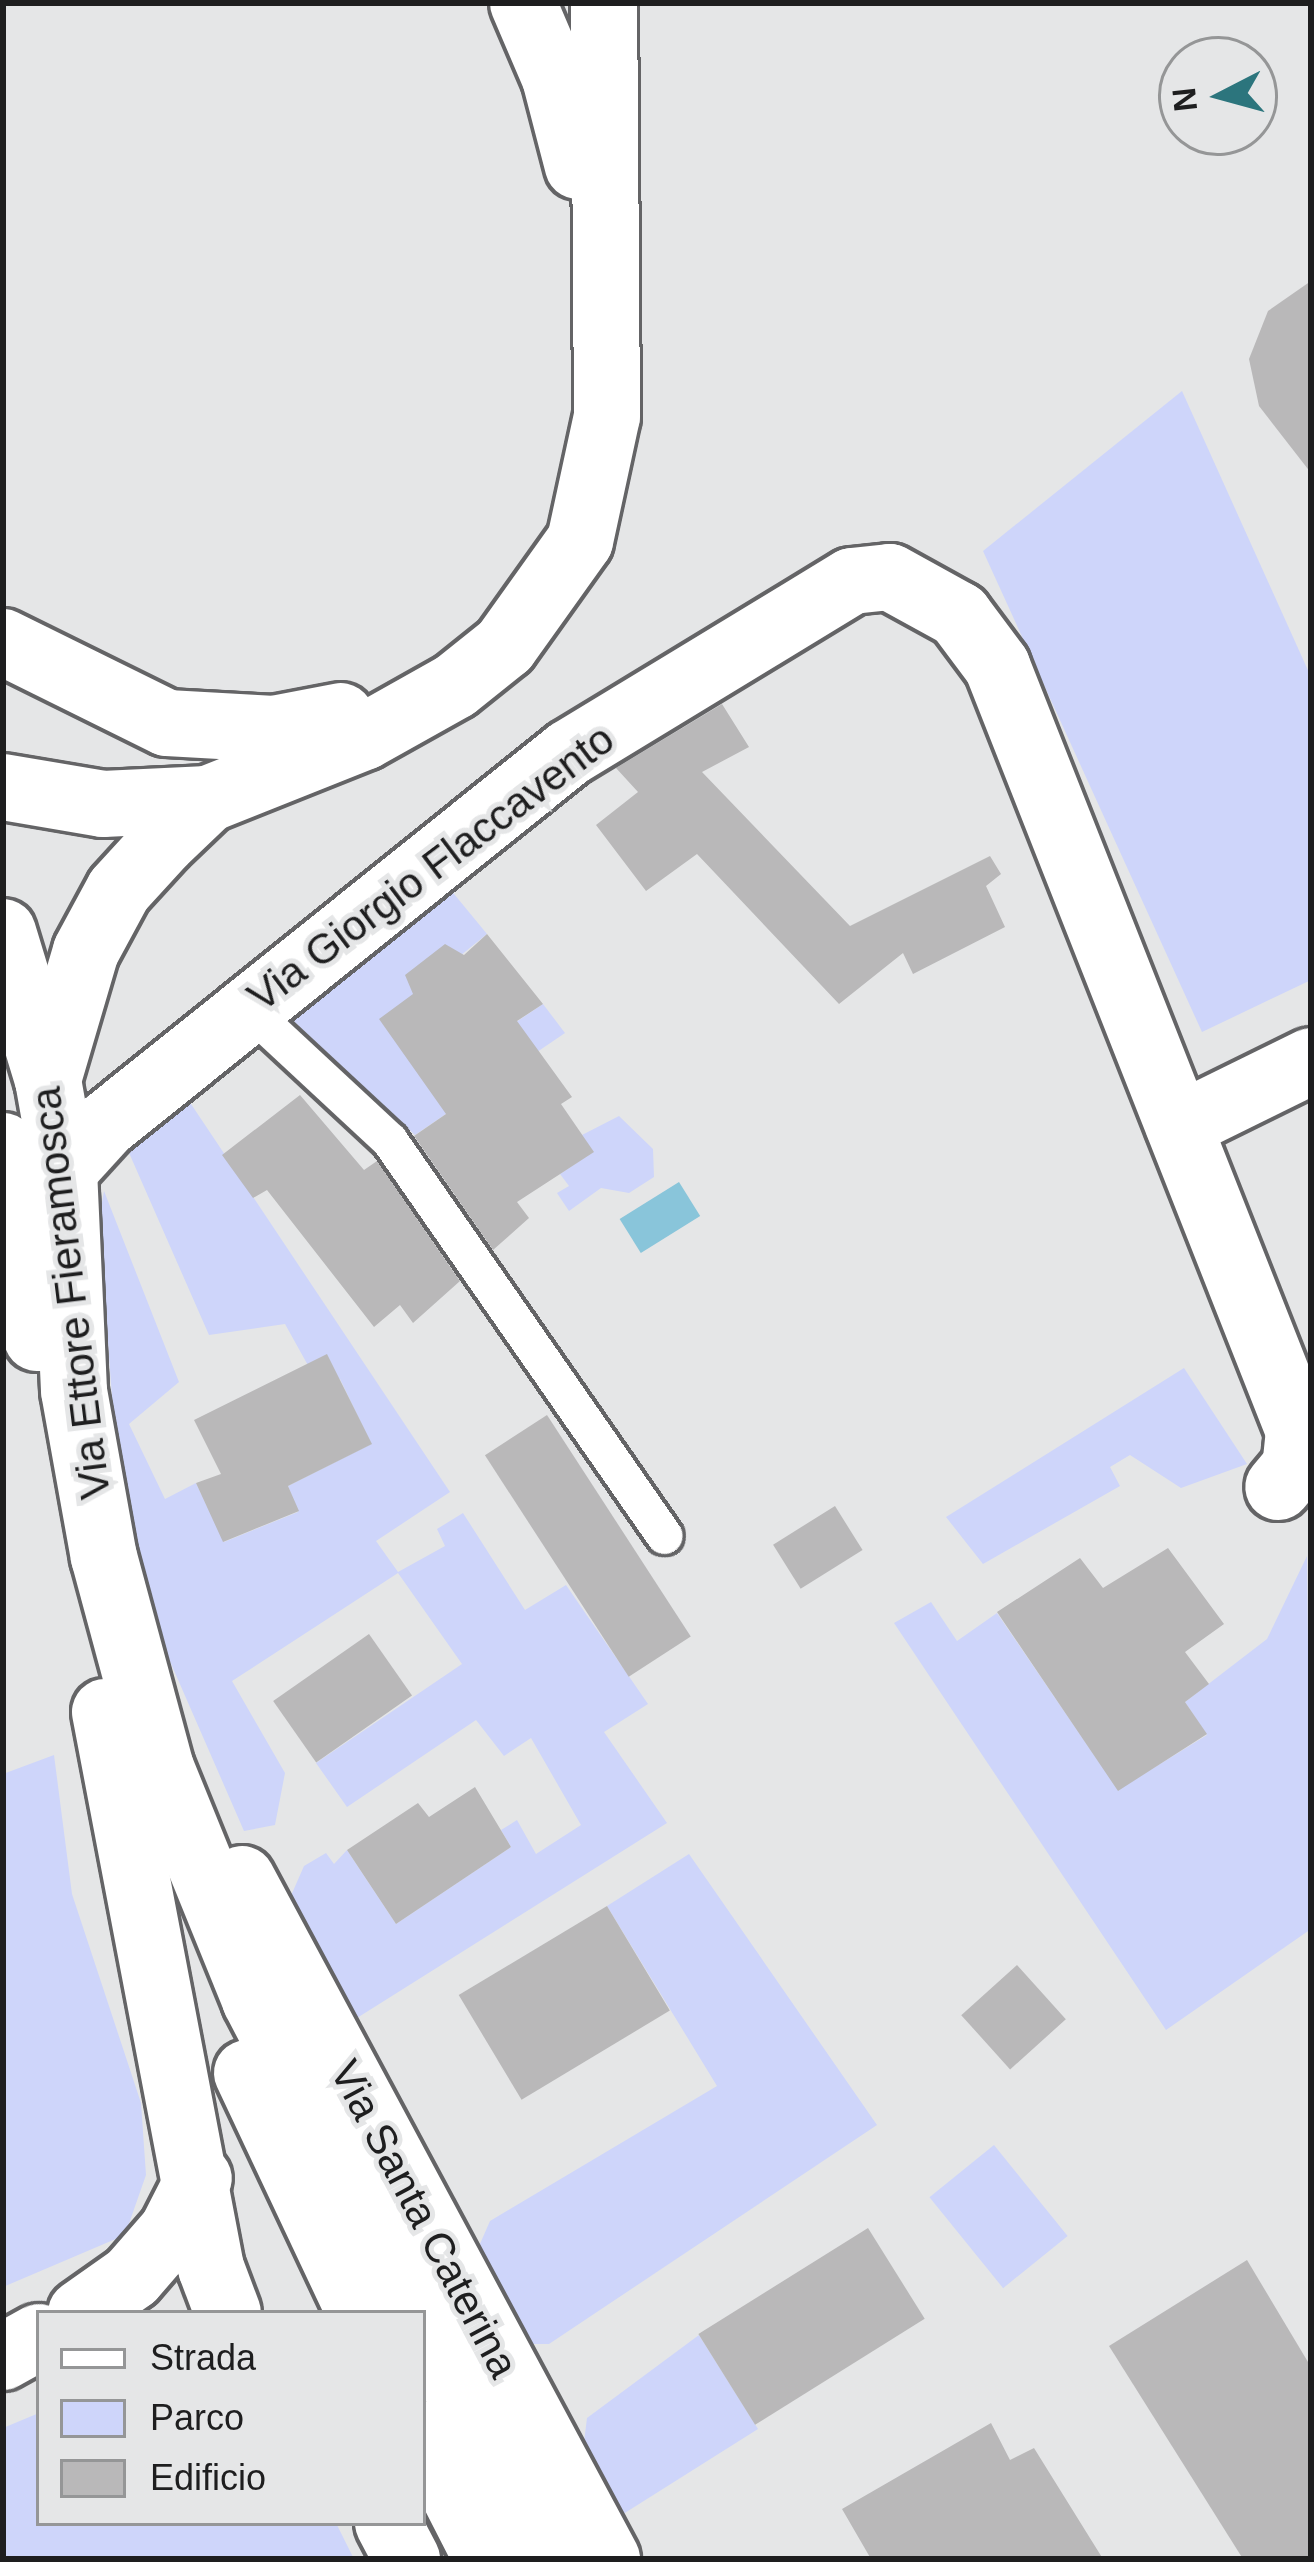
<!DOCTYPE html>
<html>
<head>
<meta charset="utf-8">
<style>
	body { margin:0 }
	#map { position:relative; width:1314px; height:2562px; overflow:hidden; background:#e5e6e7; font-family:Arial,sans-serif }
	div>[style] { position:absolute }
	.green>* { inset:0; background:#ced5fa; transform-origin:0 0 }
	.water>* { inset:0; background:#89c5da; transform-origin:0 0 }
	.building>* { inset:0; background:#b9b8b9; transform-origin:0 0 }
	.roads { filter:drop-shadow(3px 0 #646466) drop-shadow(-3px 0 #646466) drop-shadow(0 3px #646466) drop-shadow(0 -3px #646466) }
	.lane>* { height:36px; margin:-18px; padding:0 18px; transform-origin:18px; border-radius:18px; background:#fff }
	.street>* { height:66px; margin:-33px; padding:0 33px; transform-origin:33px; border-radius:33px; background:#fff }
	.secondary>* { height:66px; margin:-33px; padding:0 33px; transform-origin:33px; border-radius:33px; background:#fff }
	span { translate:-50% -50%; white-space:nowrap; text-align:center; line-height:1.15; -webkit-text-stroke:10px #e5e6e7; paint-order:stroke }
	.street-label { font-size:42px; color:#1e1e1f }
	.frame { position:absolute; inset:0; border:6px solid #1e1e1f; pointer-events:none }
	.legend { position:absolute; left:36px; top:2310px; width:390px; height:216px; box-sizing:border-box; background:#e5e6e7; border:3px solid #959697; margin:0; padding:15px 21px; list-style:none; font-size:36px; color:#1e1e1f }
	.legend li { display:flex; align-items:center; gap:24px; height:60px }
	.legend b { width:60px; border:3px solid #959697 }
	.north { position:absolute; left:1158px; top:36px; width:120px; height:120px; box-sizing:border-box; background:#e5e6e7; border:3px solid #959697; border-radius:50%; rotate:264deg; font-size:33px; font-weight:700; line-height:48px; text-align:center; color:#1e1e1f }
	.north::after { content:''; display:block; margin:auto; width:42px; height:54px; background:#2c757d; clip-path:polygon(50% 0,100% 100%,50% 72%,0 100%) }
</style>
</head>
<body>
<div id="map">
	<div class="green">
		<div style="clip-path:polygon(1182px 391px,1311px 677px,1311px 980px,1202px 1032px,983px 551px)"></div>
		<div style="clip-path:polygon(445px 883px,487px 934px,413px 994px,425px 1083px,543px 1004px,565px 1033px,415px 1135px,286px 1014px)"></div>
		<div style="clip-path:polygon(183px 1092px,450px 1492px,376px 1541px,398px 1572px,445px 1546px,437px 1529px,463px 1513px,525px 1610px,566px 1585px,648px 1704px,604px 1732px,667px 1823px,349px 2023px,286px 1907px,304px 1866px,326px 1853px,334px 1864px,347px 1850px,396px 1924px,511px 1847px,501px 1830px,517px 1820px,536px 1854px,581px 1825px,531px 1738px,504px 1756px,476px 1720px,347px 1807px,316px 1763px,462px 1664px,398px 1573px,232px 1681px,285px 1773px,275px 1825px,244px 1831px,162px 1643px,120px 1506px,99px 1220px,104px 1191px,179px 1382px,129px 1424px,165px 1499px,196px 1483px,224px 1542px,298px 1512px,288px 1486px,371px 1444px,340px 1379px,320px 1387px,285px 1324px,209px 1335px,126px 1146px)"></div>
		<div style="clip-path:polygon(619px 1116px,653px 1149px,654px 1177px,629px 1193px,601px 1188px,569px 1211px,557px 1193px,569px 1186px,560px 1174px,593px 1152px,582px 1135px)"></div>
		<div style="clip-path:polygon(1184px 1368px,1247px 1464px,1181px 1488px,1130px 1455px,1110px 1467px,1120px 1486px,983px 1564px,946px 1517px)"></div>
		<div style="clip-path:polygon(1307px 1556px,1311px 1929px,1166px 2030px,894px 1623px,931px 1602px,957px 1641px,997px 1613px,1118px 1790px,1207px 1735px,1185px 1702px,1267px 1639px)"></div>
		<div style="clip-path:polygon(54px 1755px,72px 1894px,141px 2103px,146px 2175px,125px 2235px,3px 2287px,3px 1774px)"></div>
		<div style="clip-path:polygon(689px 1854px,877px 2125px,549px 2344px,526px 2344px,476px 2253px,490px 2221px,717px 2086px,607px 1906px)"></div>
		<div style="left:994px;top:2145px;width:117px;height:83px;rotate:51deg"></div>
		<div style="clip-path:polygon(699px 2335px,758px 2429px,620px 2516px,583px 2450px,587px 2418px)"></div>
		<div style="clip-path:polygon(39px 2413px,39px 2523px,336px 2523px,354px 2559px,3px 2559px,3px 2428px)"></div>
	</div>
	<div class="water">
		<div style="left:679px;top:1182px;width:40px;height:70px;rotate:58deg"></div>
	</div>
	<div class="building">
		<div style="clip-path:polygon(1311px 281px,1311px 473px,1259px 406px,1249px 359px,1268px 311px)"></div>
		<div style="clip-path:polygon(722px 704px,749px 747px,702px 772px,850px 926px,990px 856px,1001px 874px,986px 886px,1005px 927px,913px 974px,903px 953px,839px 1004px,697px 854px,646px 891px,596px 825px,638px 792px,616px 768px)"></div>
		<div style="clip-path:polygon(487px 934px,543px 1004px,517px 1021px,572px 1097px,561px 1104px,594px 1152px,517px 1202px,529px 1218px,493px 1250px,414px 1136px,446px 1114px,379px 1019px,413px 994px,405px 975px,445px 944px,464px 955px)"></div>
		<div style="clip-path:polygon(300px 1095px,364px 1170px,377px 1161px,460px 1281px,413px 1323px,400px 1305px,374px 1327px,267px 1190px,253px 1198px,222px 1155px)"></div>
		<div style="clip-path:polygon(327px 1354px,372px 1444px,288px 1486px,299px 1511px,223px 1542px,196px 1483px,221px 1474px,194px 1420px)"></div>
		<div style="left:547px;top:1415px;width:264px;height:74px;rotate:57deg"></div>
		<div style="left:835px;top:1506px;width:52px;height:73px;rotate:58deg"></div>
		<div style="clip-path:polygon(1168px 1548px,1224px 1624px,1185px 1652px,1209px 1684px,1185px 1702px,1207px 1734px,1118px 1791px,997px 1612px,1080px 1558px,1103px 1588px)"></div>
		<div style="left:369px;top:1634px;width:75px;height:117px;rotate:55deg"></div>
		<div style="clip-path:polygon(475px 1787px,511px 1847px,396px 1924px,347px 1850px,418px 1803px,429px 1817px)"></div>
		<div style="left:607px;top:1906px;width:122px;height:173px;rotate:59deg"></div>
		<div style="left:1017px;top:1965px;width:73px;height:75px;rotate:48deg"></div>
		<div style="left:868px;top:2228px;width:107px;height:200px;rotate:58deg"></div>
		<div style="clip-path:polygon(1247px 2260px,1311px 2367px,1311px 2559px,1243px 2559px,1109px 2346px)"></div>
		<div style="clip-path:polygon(991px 2423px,1010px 2460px,1034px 2448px,1103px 2559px,871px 2559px,842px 2509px)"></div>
	</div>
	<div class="roads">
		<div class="lane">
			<div style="left:247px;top:1008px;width:195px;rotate:42.9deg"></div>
			<div style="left:390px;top:1141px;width:481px;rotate:55.2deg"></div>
		</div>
		<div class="street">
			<div style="left:1179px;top:1126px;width:147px;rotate:-26.2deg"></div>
			<div style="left:64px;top:1170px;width:61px;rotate:-47.7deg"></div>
			<div style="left:105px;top:1125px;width:595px;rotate:-38.72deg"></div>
			<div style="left:569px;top:753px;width:331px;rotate:-31.3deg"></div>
			<div style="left:852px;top:581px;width:38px;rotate:-6deg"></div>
			<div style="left:890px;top:577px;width:79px;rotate:28.8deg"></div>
			<div style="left:959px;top:615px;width:64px;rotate:53.3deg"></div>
			<div style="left:997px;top:666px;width:822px;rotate:68.46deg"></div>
			<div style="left:1299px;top:1431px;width:36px;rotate:96deg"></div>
			<div style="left:1295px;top:1467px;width:26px;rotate:130deg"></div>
			<div style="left:105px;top:1712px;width:566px;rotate:79.21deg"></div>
			<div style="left:211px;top:2268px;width:48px;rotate:69.3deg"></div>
			<div style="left:242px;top:1879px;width:772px;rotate:61.77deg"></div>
			<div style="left:81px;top:2313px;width:62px;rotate:-35.2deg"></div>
			<div style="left:132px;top:2277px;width:61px;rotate:-49deg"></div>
			<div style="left:172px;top:2231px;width:59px;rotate:-63deg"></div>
			<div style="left:3px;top:2357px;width:41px;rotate:-29.1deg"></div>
			<div style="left:388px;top:2523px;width:41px;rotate:62.2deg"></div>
		</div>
		<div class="secondary">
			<div style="left:523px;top:3px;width:82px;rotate:66.9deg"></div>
			<div style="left:555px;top:78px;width:91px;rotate:75.4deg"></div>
			<div style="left:3px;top:642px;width:183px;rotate:26.3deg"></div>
			<div style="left:167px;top:723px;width:107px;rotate:3.2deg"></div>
			<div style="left:274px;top:729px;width:68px;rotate:-11deg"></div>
			<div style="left:3px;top:787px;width:101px;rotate:9.6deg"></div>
			<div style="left:103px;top:804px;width:105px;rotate:-2.7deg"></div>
			<div style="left:3px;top:932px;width:155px;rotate:73.1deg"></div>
			<div style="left:48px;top:1080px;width:91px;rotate:79.9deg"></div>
			<div style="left:64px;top:1170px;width:221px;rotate:87.4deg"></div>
			<div style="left:74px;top:1391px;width:169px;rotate:79.8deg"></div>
			<div style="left:104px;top:1557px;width:219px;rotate:74.9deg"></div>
			<div style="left:161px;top:1768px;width:250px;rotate:67.9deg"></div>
			<div style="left:255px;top:2000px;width:353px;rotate:62.5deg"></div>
			<div style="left:48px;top:1080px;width:134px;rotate:-73.6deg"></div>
			<div style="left:86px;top:951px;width:69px;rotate:-61.6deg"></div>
			<div style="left:119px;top:890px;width:65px;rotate:-47.5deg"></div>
			<div style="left:163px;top:842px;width:62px;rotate:-43.7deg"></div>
			<div style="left:208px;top:799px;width:168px;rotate:-21.7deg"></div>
			<div style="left:364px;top:737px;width:104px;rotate:-29.3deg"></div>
			<div style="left:455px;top:686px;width:64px;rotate:-38.7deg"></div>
			<div style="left:505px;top:646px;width:129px;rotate:-54.5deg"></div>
			<div style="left:580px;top:541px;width:128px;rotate:-77.8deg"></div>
			<div style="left:607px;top:416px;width:413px;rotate:-90.4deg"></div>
			<div style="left:3px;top:1146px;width:195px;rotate:80deg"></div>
			<div style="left:247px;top:2073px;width:265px;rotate:64.8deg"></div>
			<div style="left:423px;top:2322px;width:266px;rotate:63.1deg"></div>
			<div style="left:423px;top:2434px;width:140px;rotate:62.9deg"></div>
		</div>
	</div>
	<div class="street-label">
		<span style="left:431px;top:868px;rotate:-37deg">Via Giorgio Flaccavento</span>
		<span style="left:71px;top:1293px;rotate:-97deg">Via Ettore Fieramosca</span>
		<span style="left:424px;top:2219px;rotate:62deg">Via Santa Caterina</span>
	</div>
	<div class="frame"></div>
	<ul class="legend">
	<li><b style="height:15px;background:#fff"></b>Strada</li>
	<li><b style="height:33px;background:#ced5fa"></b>Parco</li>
	<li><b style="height:33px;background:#b9b8b9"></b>Edificio</li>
	</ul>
	<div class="north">N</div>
</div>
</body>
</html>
